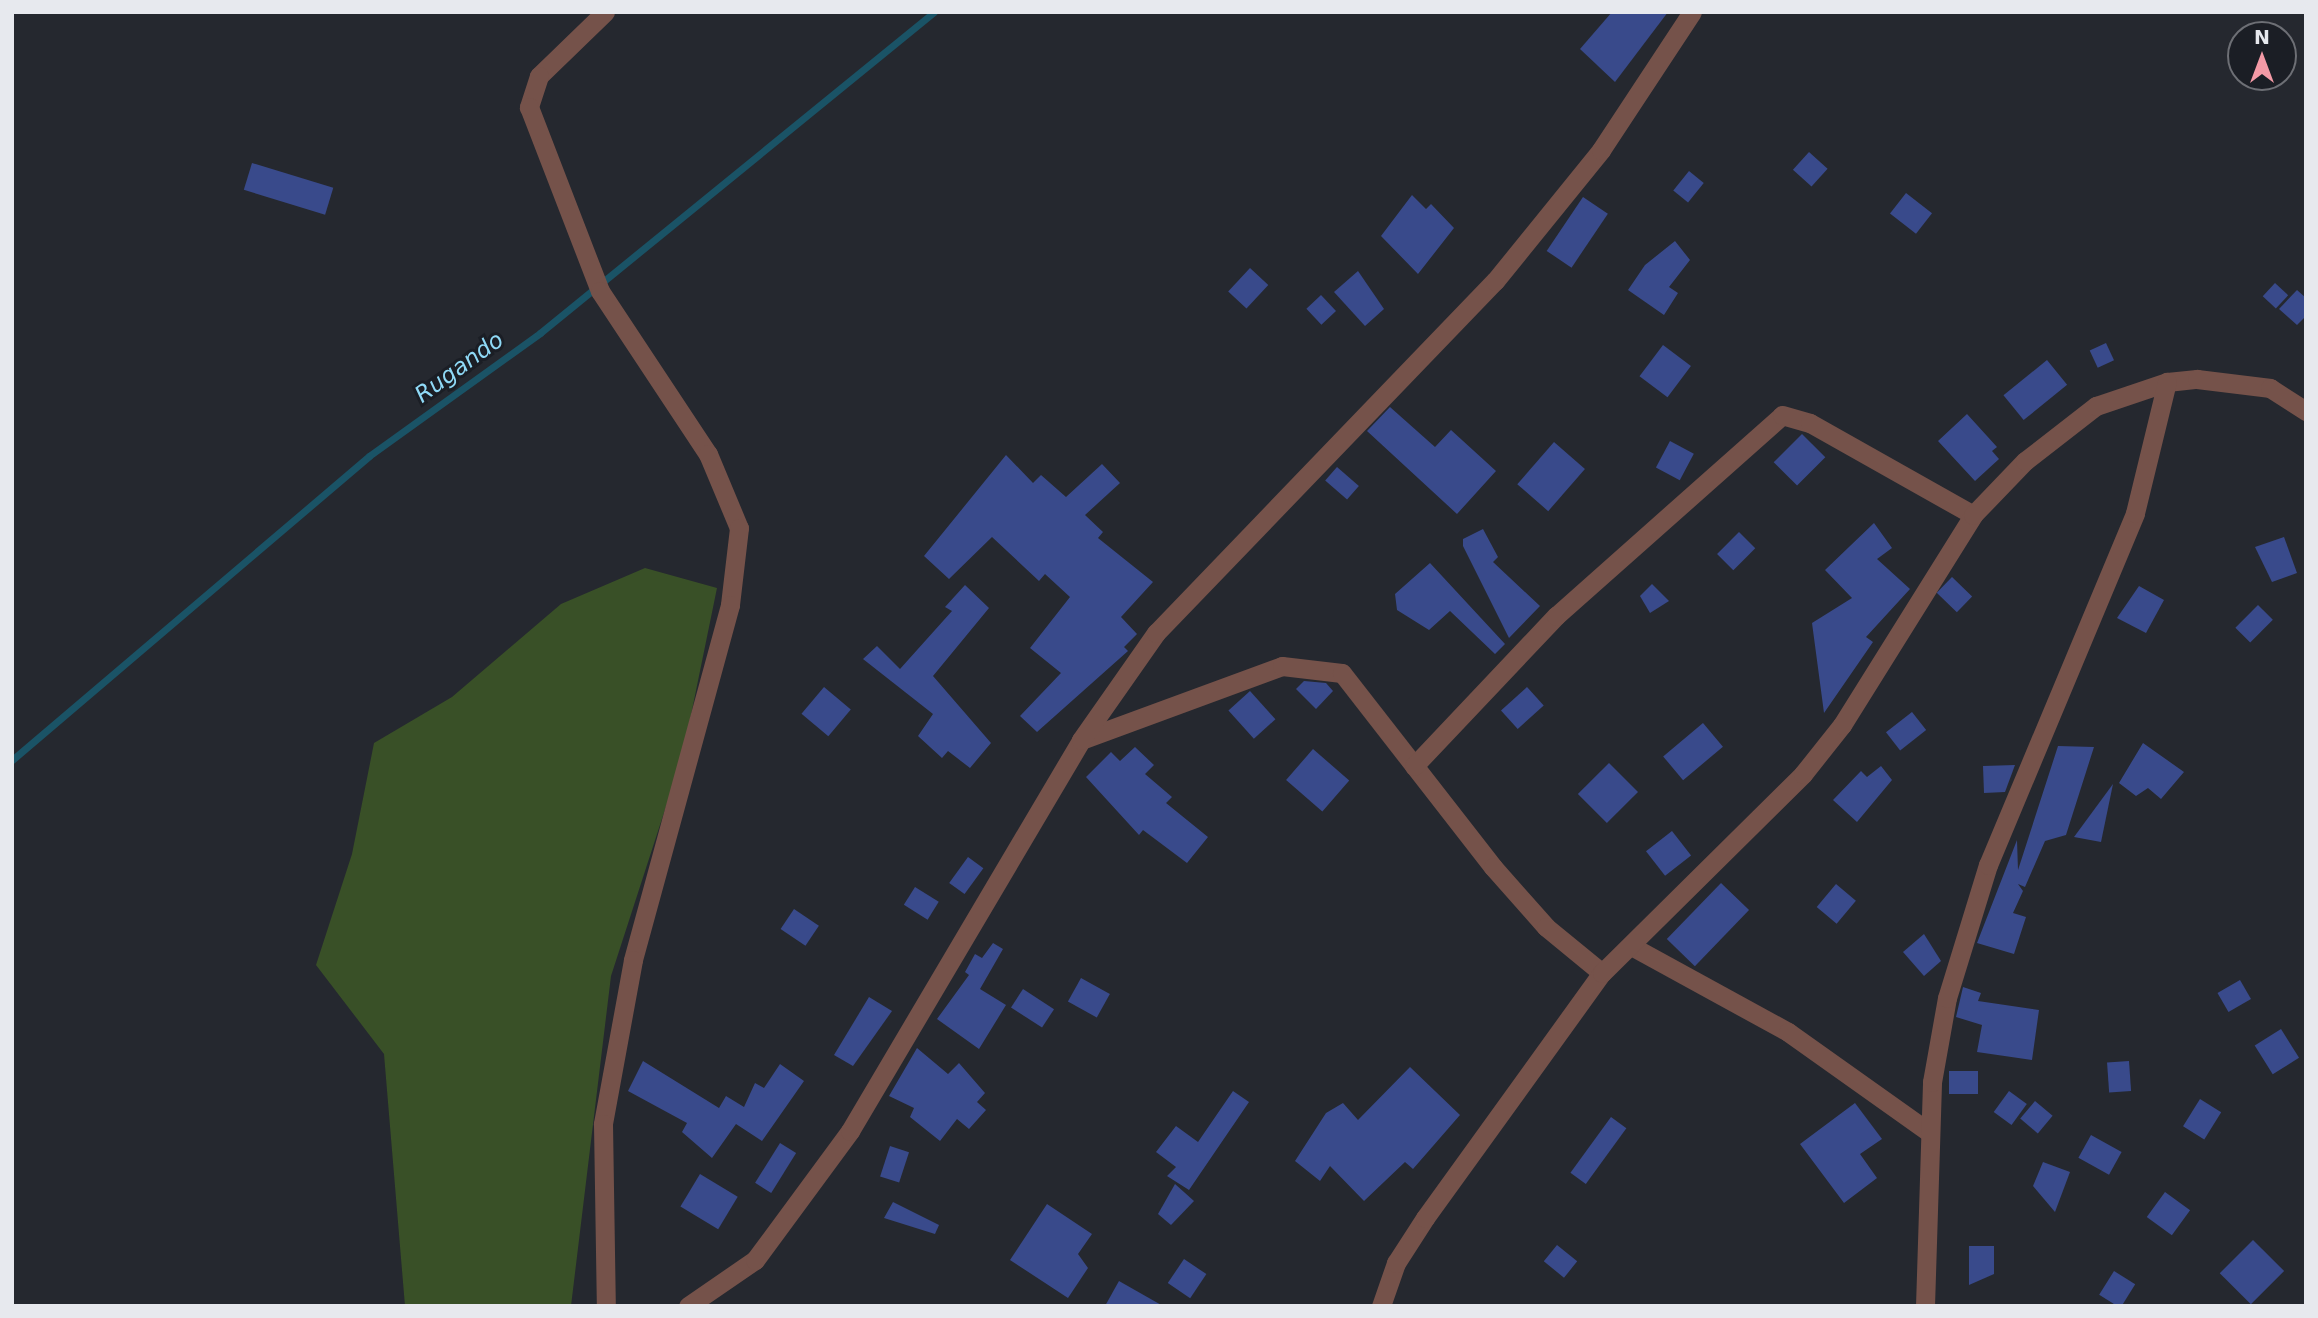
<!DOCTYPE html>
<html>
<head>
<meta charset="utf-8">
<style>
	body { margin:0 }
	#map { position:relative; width:2318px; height:1318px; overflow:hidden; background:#25282f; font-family:"DejaVu Sans",sans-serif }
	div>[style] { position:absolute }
	.green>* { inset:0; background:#395027 }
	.stream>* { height:7px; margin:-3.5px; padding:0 3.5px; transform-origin:3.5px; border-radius:3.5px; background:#1a5366 }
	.building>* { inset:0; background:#394a8b; transform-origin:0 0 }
	.minor>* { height:19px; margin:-9.5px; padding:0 9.5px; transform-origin:9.5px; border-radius:9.5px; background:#75524a }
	span { translate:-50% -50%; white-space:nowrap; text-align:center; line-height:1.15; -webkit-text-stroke:6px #1b1e25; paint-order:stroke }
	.water-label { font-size:23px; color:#8fd9f6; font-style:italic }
	.frame { position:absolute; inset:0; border:14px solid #e7e9ee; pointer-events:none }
	.north { position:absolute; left:2227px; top:21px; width:70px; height:70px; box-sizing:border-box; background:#1b1e25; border:2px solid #6d6f75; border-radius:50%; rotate:0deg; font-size:19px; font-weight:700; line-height:28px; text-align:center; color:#e7e9ee }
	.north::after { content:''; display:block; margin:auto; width:24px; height:32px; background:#f49aa6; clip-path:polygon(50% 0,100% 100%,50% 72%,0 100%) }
</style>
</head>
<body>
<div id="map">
	<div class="green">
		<div style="clip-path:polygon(645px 568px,717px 588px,683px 754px,611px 976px,571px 1306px,405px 1306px,384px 1054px,316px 965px,352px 854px,374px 743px,452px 697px,561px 604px)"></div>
	</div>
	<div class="stream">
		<div style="left:12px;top:760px;width:469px;rotate:-40.4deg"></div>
		<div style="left:369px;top:456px;width:211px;rotate:-35.7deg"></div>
		<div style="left:540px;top:333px;width:508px;rotate:-39.17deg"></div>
	</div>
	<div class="building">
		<div style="clip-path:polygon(1612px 12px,1668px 12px,1615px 82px,1580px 49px)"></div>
		<div style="left:1809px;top:152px;width:25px;height:24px;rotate:42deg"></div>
		<div style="left:252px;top:163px;width:85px;height:28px;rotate:17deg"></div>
		<div style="left:1689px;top:171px;width:19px;height:25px;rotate:39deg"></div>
		<div style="left:1906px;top:193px;width:33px;height:26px;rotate:38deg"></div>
		<div style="clip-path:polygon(1412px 195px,1426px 209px,1431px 204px,1454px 228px,1418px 274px,1381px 236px)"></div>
		<div style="left:1583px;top:197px;width:30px;height:65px;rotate:34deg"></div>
		<div style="clip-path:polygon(1675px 241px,1690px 260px,1669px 287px,1678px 293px,1664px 315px,1628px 290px,1645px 265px)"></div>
		<div style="left:1250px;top:268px;width:25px;height:32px;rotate:43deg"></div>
		<div style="clip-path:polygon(1358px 271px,1384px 309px,1365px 326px,1334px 292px)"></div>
		<div style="left:2275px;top:283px;width:18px;height:18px;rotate:43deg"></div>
		<div style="clip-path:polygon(2297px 290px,2306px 298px,2306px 316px,2297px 325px,2279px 309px)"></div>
		<div style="left:1321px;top:295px;width:22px;height:20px;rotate:47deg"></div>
		<div style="left:2106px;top:343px;width:19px;height:18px;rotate:65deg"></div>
		<div style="left:1663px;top:345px;width:35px;height:39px;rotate:37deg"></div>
		<div style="left:2047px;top:360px;width:32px;height:56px;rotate:51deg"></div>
		<div style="clip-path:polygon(1390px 407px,1435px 447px,1451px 430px,1496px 471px,1457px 514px,1367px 431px)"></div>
		<div style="clip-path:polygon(1967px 414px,1997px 447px,1992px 451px,1999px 459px,1975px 481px,1938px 441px)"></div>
		<div style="left:1802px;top:434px;width:33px;height:40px;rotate:45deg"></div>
		<div style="left:1670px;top:441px;width:27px;height:30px;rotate:28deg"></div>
		<div style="left:1554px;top:442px;width:41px;height:56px;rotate:41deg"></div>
		<div style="clip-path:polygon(1006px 455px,1033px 483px,1041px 475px,1066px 497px,1102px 464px,1120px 483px,1085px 515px,1103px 532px,1098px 538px,1153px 582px,1121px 617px,1137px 634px,1124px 647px,1128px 651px,1037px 732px,1020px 716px,1061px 673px,1030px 648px,1070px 597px,1045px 574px,1039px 581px,992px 537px,949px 579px,924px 556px)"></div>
		<div style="left:1337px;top:467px;width:29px;height:18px;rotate:41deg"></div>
		<div style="clip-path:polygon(1874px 523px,1892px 548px,1877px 559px,1910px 589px,1866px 637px,1873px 642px,1824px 713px,1812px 623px,1852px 598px,1825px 570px)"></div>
		<div style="clip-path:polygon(1483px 529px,1498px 557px,1493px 562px,1540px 606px,1509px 638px,1463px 546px,1463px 539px)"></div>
		<div style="left:1739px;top:532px;width:23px;height:31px;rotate:45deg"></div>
		<div style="clip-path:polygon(2284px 537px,2297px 573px,2272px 582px,2255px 547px)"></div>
		<div style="clip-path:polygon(1430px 563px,1505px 644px,1495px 654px,1450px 611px,1429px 630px,1397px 610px,1395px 594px)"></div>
		<div style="left:1952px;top:577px;width:28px;height:22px;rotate:44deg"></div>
		<div style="clip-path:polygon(1652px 584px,1669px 601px,1650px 613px,1640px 596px)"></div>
		<div style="clip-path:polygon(965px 585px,989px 608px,933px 676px,991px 743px,970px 768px,948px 751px,942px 758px,918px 736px,933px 714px,863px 659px,877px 646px,900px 669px,952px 611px,945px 607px)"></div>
		<div style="clip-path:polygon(2139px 586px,2164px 600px,2146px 633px,2117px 618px)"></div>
		<div style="left:2258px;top:605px;width:21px;height:32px;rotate:45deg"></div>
		<div style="clip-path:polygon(1304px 681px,1326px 683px,1333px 691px,1316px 709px,1296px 689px)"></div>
		<div style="left:824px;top:687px;width:35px;height:35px;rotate:40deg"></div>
		<div style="left:1527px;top:687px;width:25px;height:35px;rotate:48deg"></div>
		<div style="left:1250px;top:691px;width:38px;height:29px;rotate:48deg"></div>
		<div style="left:1912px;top:712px;width:23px;height:33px;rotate:52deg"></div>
		<div style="left:1703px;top:723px;width:31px;height:52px;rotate:50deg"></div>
		<div style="clip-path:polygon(2143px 743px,2184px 772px,2161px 799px,2148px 788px,2136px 796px,2119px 783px)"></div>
		<div style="clip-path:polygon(2058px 746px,2094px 747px,2066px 835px,2045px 841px,2025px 887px,2018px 884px,2023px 891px,2013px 913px,2026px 917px,2014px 954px,1977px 943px,2017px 840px,2018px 870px)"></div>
		<div style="clip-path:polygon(1135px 747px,1154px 765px,1145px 774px,1172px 797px,1166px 803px,1208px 837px,1187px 863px,1143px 830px,1139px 835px,1086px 777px,1111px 752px,1120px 761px)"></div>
		<div style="left:1313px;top:749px;width:48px;height:41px;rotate:41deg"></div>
		<div style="left:1609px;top:763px;width:41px;height:44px;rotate:45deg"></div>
		<div style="clip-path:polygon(2015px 765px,2005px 792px,1984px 793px,1983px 766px)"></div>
		<div style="clip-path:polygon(1881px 766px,1892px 780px,1857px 822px,1833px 800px,1861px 771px,1867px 777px)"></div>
		<div style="clip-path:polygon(2113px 784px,2101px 842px,2074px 837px)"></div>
		<div style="left:1672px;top:831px;width:31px;height:33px;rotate:52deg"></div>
		<div style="left:968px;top:857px;width:19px;height:32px;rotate:36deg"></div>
		<div style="left:1721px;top:883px;width:39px;height:78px;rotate:44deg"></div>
		<div style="left:1836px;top:884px;width:26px;height:30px;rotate:40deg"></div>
		<div style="left:915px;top:887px;width:28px;height:21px;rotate:32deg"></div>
		<div style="left:794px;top:909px;width:30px;height:24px;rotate:34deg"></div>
		<div style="clip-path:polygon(1924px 934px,1941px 961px,1924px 976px,1903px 952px)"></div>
		<div style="clip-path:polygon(993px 943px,1003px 949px,980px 989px,1006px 1005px,979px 1049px,937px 1019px,969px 975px,965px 972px,975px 954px,982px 958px)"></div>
		<div style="left:1081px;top:978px;width:33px;height:27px;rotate:29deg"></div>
		<div style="left:2240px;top:980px;width:22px;height:26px;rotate:60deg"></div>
		<div style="clip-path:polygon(1963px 987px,1981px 993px,1978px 1001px,2039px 1010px,2032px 1060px,1977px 1052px,1982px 1025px,1956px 1017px)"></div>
		<div style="left:1023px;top:989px;width:37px;height:22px;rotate:33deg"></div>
		<div style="clip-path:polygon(869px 997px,892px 1011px,853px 1066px,834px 1055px)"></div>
		<div style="left:2281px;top:1029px;width:34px;height:31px;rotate:58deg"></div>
		<div style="clip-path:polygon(917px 1048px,948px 1074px,959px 1063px,985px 1093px,977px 1102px,986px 1110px,969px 1129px,957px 1119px,940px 1141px,910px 1117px,914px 1108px,889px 1096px)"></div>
		<div style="clip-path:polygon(643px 1061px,719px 1108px,726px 1096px,744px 1107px,755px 1083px,764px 1088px,780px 1064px,804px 1081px,762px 1141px,736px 1124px,712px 1158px,682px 1132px,687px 1123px,628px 1091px)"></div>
		<div style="left:2129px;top:1061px;width:30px;height:22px;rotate:86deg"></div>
		<div style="clip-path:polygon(1410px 1067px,1460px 1115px,1413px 1169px,1405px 1162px,1364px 1201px,1330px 1166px,1320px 1181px,1295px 1161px,1326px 1113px,1343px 1103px,1358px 1120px)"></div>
		<div style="left:1949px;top:1071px;width:29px;height:23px"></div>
		<div style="clip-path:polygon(1233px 1091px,1249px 1102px,1189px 1190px,1167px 1176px,1176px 1167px,1156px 1152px,1176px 1126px,1198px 1142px)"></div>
		<div style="left:2009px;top:1091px;width:22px;height:26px;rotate:36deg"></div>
		<div style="left:2200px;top:1099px;width:25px;height:32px;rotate:32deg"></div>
		<div style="left:2035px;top:1101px;width:23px;height:23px;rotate:40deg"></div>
		<div style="clip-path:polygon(1855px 1103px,1882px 1139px,1860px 1154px,1877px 1178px,1844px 1203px,1800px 1144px)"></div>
		<div style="left:1611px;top:1117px;width:19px;height:69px;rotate:36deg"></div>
		<div style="left:2091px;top:1135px;width:35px;height:26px;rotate:29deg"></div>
		<div style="left:780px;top:1143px;width:19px;height:47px;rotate:32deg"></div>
		<div style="left:890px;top:1146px;width:20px;height:32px;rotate:18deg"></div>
		<div style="clip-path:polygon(2043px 1162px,2070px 1172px,2055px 1212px,2033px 1186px)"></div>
		<div style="left:700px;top:1174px;width:44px;height:38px;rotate:31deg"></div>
		<div style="clip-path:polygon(1175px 1184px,1194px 1201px,1171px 1225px,1158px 1214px)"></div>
		<div style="left:2165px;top:1192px;width:31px;height:31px;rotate:36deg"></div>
		<div style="clip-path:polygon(893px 1202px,939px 1225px,935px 1234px,884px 1218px)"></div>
		<div style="clip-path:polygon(1047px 1204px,1092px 1234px,1078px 1254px,1088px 1268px,1068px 1298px,1010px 1260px)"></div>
		<div style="left:2253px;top:1240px;width:44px;height:47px;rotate:45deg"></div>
		<div style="left:1557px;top:1245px;width:26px;height:21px;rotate:39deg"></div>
		<div style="clip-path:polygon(1969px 1246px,1994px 1246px,1994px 1274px,1969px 1285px)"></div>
		<div style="left:1184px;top:1259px;width:27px;height:29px;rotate:34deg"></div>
		<div style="left:2114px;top:1271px;width:25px;height:28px;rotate:32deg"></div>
		<div style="clip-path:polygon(1119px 1281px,1163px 1306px,1105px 1306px)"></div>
	</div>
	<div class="minor">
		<div style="left:605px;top:12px;width:92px;rotate:135.9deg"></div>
		<div style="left:539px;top:76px;width:33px;rotate:108deg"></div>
		<div style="left:529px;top:107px;width:197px;rotate:68.9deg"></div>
		<div style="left:600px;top:291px;width:196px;rotate:56.5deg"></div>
		<div style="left:708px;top:454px;width:80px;rotate:67.3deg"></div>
		<div style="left:739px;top:528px;width:78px;rotate:96.7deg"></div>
		<div style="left:730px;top:605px;width:368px;rotate:105.3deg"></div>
		<div style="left:633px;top:960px;width:167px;rotate:100.4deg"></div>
		<div style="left:603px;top:1124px;width:182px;rotate:89.1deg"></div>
		<div style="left:1081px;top:740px;width:214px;rotate:-20.2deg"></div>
		<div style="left:1282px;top:666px;width:60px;rotate:6.7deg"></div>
		<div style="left:1342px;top:673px;width:246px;rotate:52.1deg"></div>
		<div style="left:1493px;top:867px;width:80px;rotate:48.5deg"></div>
		<div style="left:1546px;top:927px;width:72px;rotate:39.4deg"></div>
		<div style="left:1414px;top:766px;width:207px;rotate:-46.6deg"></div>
		<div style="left:1556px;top:616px;width:302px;rotate:-41.6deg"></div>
		<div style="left:1782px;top:415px;width:29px;rotate:16deg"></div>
		<div style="left:1810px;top:423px;width:187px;rotate:29.4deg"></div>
		<div style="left:1633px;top:947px;width:177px;rotate:28.7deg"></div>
		<div style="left:1788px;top:1032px;width:174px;rotate:35.4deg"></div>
		<div style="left:688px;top:1306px;width:81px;rotate:-34.5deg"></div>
		<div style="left:755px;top:1260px;width:160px;rotate:-53.6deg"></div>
		<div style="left:850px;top:1131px;width:454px;rotate:-59.4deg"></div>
		<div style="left:1081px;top:740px;width:131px;rotate:-55deg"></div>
		<div style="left:1156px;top:633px;width:489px;rotate:-46.1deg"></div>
		<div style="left:1495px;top:281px;width:169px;rotate:-51deg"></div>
		<div style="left:1601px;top:150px;width:165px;rotate:-56.6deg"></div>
		<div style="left:1381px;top:1306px;width:46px;rotate:-70.8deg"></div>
		<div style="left:1396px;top:1263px;width:54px;rotate:-57.2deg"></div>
		<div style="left:1425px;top:1218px;width:302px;rotate:-54.2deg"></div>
		<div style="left:1602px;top:973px;width:283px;rotate:-44.7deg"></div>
		<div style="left:1803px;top:774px;width:63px;rotate:-51.5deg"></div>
		<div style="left:1842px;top:725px;width:248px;rotate:-58deg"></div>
		<div style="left:1973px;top:515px;width:75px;rotate:-46.1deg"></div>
		<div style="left:2025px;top:461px;width:90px;rotate:-37.8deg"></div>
		<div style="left:2096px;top:406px;width:75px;rotate:-18.7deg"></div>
		<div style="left:2167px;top:382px;width:30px;rotate:-6deg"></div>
		<div style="left:2197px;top:379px;width:74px;rotate:7deg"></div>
		<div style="left:2270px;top:388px;width:43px;rotate:32.6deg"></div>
		<div style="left:1925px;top:1306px;width:224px;rotate:-88.2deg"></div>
		<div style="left:1932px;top:1082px;width:85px;rotate:-79.9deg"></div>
		<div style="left:1947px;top:998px;width:139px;rotate:-72.9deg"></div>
		<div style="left:1988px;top:865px;width:381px;rotate:-67.3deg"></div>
		<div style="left:2135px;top:513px;width:135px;rotate:-76.3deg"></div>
	</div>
	<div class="water-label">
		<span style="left:459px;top:367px;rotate:-36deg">Rugando</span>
	</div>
	<div class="frame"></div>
	<div class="north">N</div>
</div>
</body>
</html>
